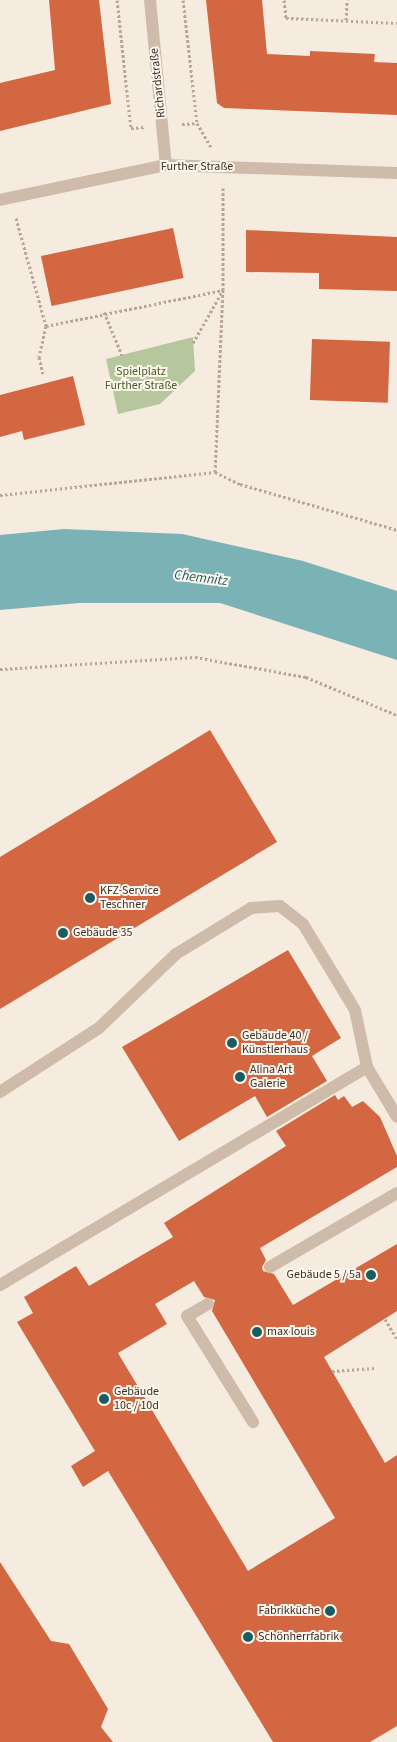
<!DOCTYPE html>
<html>
<head>
<meta charset="utf-8">
<style>
	body { margin:0 }
	#map { position:relative; width:397px; height:1742px; overflow:hidden; background:#f5ebdf; font-family:"Source Sans 3",sans-serif }
	div>[style] { position:absolute }
	.green>* { inset:0; background:#b7c79d }
	.water>* { inset:0; background:#7ab2b6 }
	.building>* { inset:0; background:#d26741; transform-origin:0 0 }
	.path>* { height:3px; margin-top:-1.5px; transform-origin:0; background:repeating-linear-gradient(90deg,#bba593 0 2.5px,transparent 0 5px) }
	.service>* { height:12px; margin:-6px; padding:0 6px; transform-origin:6px; border-radius:6px; background:#cfbba9 }
	.minor>* { height:12px; margin:-6px; padding:0 6px; transform-origin:6px; border-radius:6px; background:#cfbba9 }
	.dots>* { width:14px; height:14px; translate:-50% -50%; box-sizing:border-box; border:2px solid #fcf5ec; border-radius:50% }
	span { translate:-50% -50%; white-space:nowrap; text-align:center; line-height:1.15; -webkit-text-stroke:4px #fcf5ec; paint-order:stroke }
	.street-label { font-size:12px; color:#3c3029 }
	.park-label { font-size:12px; color:#495d2a }
	.poi-label { font-size:12px; color:#3c3029 }
	.left { translate:0 -50%; text-align:left }
	.right { translate:-100% -50%; text-align:right }
	.water-label { font-size:14px; color:#1a5c62; font-style:italic }
</style>
</head>
<body>
<div id="map">
	<div class="green">
		<div style="clip-path:polygon(193px 337px,195px 371px,160px 404px,118px 414px,106px 359px)"></div>
	</div>
	<div class="water">
		<div style="clip-path:polygon(64px 529px,182px 534px,303px 561px,397px 591px,397px 660px,220px 603px,79px 603px,0 610px,0 535px)"></div>
	</div>
	<div class="building">
		<div style="clip-path:polygon(49px 0,99px 0,111px 104px,0 131px,0 83px,55px 70px)"></div>
		<div style="clip-path:polygon(206px 0,262px 0,267px 54px,310px 56px,310px 51px,375px 54px,374px 62px,397px 63px,397px 115px,224px 108px,217px 103px)"></div>
		<div style="left:173px;top:228px;width:51px;height:135px;rotate:78deg"></div>
		<div style="clip-path:polygon(246px 230px,397px 237px,397px 291px,319px 289px,319px 273px,246px 272px)"></div>
		<div style="left:312px;top:339px;width:78px;height:61px;rotate:2deg"></div>
		<div style="clip-path:polygon(73px 376px,85px 425px,24px 440px,22px 431px,0 437px,0 395px)"></div>
		<div style="clip-path:polygon(210px 730px,277px 842px,0 1009px,0 857px)"></div>
		<div style="clip-path:polygon(288px 950px,341px 1038px,312px 1056px,327px 1081px,267px 1117px,255px 1096px,179px 1141px,122px 1047px)"></div>
		<div style="clip-path:polygon(evenodd,335px 1095px,338px 1100px,344px 1096px,352px 1107px,363px 1101px,380px 1117px,397px 1156px,397px 1167px,260px 1248px,266px 1260px,262px 1267px,263px 1271px,274px 1274px,293px 1305px,397px 1244px,397px 1311px,324px 1357px,385px 1463px,397px 1455px,397px 1726px,370px 1742px,273px 1742px,108px 1471px,83px 1487px,71px 1466px,95px 1451px,17px 1322px,33px 1313px,24px 1297px,76px 1266px,89px 1286px,173px 1237px,164px 1223px,286px 1146px,276px 1131px,335px 1095px,194px 1281px,204px 1297px,215px 1300px,212px 1311px,335px 1518px,248px 1571px,118px 1353px,167px 1324px,155px 1304px,194px 1281px)"></div>
		<div style="clip-path:polygon(0 1562px,51px 1641px,69px 1644px,108px 1709px,101px 1727px,113px 1742px,0 1742px)"></div>
	</div>
	<div class="path">
		<div style="left:117px;top:0;width:129px;rotate:83.8deg"></div>
		<div style="left:131px;top:128px;width:13px;rotate:-4deg"></div>
		<div style="left:183px;top:0;width:124px;rotate:83.5deg"></div>
		<div style="left:197px;top:123px;width:28px;rotate:60deg"></div>
		<div style="left:284px;top:0;width:18px;rotate:84deg"></div>
		<div style="left:286px;top:18px;width:111px;rotate:2.6deg"></div>
		<div style="left:346px;top:20px;width:20px;rotate:-87deg"></div>
		<div style="left:182px;top:124px;width:15px;rotate:-4deg"></div>
		<div style="left:16px;top:218px;width:112px;rotate:74.5deg"></div>
		<div style="left:46px;top:326px;width:32px;rotate:103deg"></div>
		<div style="left:39px;top:357px;width:17px;rotate:77deg"></div>
		<div style="left:104px;top:312px;width:47px;rotate:67.3deg"></div>
		<div style="left:46px;top:326px;width:181px;rotate:-11.5deg"></div>
		<div style="left:193px;top:343px;width:61px;rotate:-60.5deg"></div>
		<div style="left:215px;top:472px;width:182px;rotate:-87.5deg"></div>
		<div style="left:223px;top:290px;width:102px;rotate:-90deg"></div>
		<div style="left:0;top:495px;width:216px;rotate:-6.1deg"></div>
		<div style="left:215px;top:472px;width:28px;rotate:26deg"></div>
		<div style="left:240px;top:484px;width:164px;rotate:16.3deg"></div>
		<div style="left:0;top:669px;width:195px;rotate:-3.5deg"></div>
		<div style="left:195px;top:657px;width:113px;rotate:10.2deg"></div>
		<div style="left:306px;top:677px;width:99px;rotate:22.7deg"></div>
		<div style="left:385px;top:1319px;width:23px;rotate:59deg"></div>
		<div style="left:332px;top:1371px;width:42px;rotate:-4.1deg"></div>
	</div>
	<div class="service">
		<div style="left:0;top:1092px;width:118px;rotate:-32.9deg"></div>
		<div style="left:99px;top:1028px;width:107px;rotate:-43.9deg"></div>
		<div style="left:176px;top:954px;width:88px;rotate:-31.5deg"></div>
		<div style="left:251px;top:908px;width:29px;rotate:-4deg"></div>
		<div style="left:280px;top:906px;width:29px;rotate:38deg"></div>
		<div style="left:303px;top:924px;width:100px;rotate:58.8deg"></div>
		<div style="left:355px;top:1010px;width:58px;rotate:78.1deg"></div>
		<div style="left:367px;top:1067px;width:58px;rotate:59deg"></div>
		<div style="left:270px;top:1267px;width:147px;rotate:-30.2deg"></div>
		<div style="left:0;top:1285px;width:427px;rotate:-30.7deg"></div>
		<div style="left:208px;top:1304px;width:24px;rotate:150deg"></div>
		<div style="left:187px;top:1316px;width:125px;rotate:58.1deg"></div>
	</div>
	<div class="minor">
		<div style="left:150px;top:0;width:166px;rotate:84.5deg"></div>
		<div style="left:0;top:200px;width:170px;rotate:-11.9deg"></div>
		<div style="left:166px;top:165px;width:231px;rotate:2deg"></div>
	</div>
	<div class="dots">
		<div style="left:90px;top:898px;background:#1a5c62"></div>
		<div style="left:63px;top:933px;background:#1a5c62"></div>
		<div style="left:232px;top:1043px;background:#1a5c62"></div>
		<div style="left:240px;top:1077px;background:#1a5c62"></div>
		<div style="left:371px;top:1275px;background:#1a5c62"></div>
		<div style="left:257px;top:1332px;background:#1a5c62"></div>
		<div style="left:104px;top:1399px;background:#1a5c62"></div>
		<div style="left:330px;top:1611px;background:#1a5c62"></div>
		<div style="left:248px;top:1637px;background:#1a5c62"></div>
	</div>
	<div class="street-label">
		<span style="left:158px;top:83px;rotate:-96deg">Richardstraße</span>
		<span style="left:197px;top:167px">Further Straße</span>
	</div>
	<div class="park-label">
		<span style="left:141px;top:379px">Spielplatz<br>Further Straße</span>
	</div>
	<div class="poi-label">
		<span class="left" style="left:100px;top:898px">KFZ-Service<br>Teschner</span>
		<span class="left" style="left:73px;top:933px">Gebäude 35</span>
		<span class="left" style="left:242px;top:1043px">Gebäude 40 /<br>Künstlerhaus</span>
		<span class="left" style="left:250px;top:1077px">Alina Art<br>Galerie</span>
		<span class="right" style="left:361px;top:1275px">Gebäude 5 / 5a</span>
		<span class="left" style="left:267px;top:1332px">max louis</span>
		<span class="left" style="left:114px;top:1399px">Gebäude<br>10c / 10d</span>
		<span class="right" style="left:320px;top:1611px">Fabrikküche</span>
		<span class="left" style="left:258px;top:1637px">Schönherrfabrik</span>
	</div>
	<div class="water-label">
		<span style="left:201px;top:578px;rotate:7deg">Chemnitz</span>
	</div>
</div>
</body>
</html>
